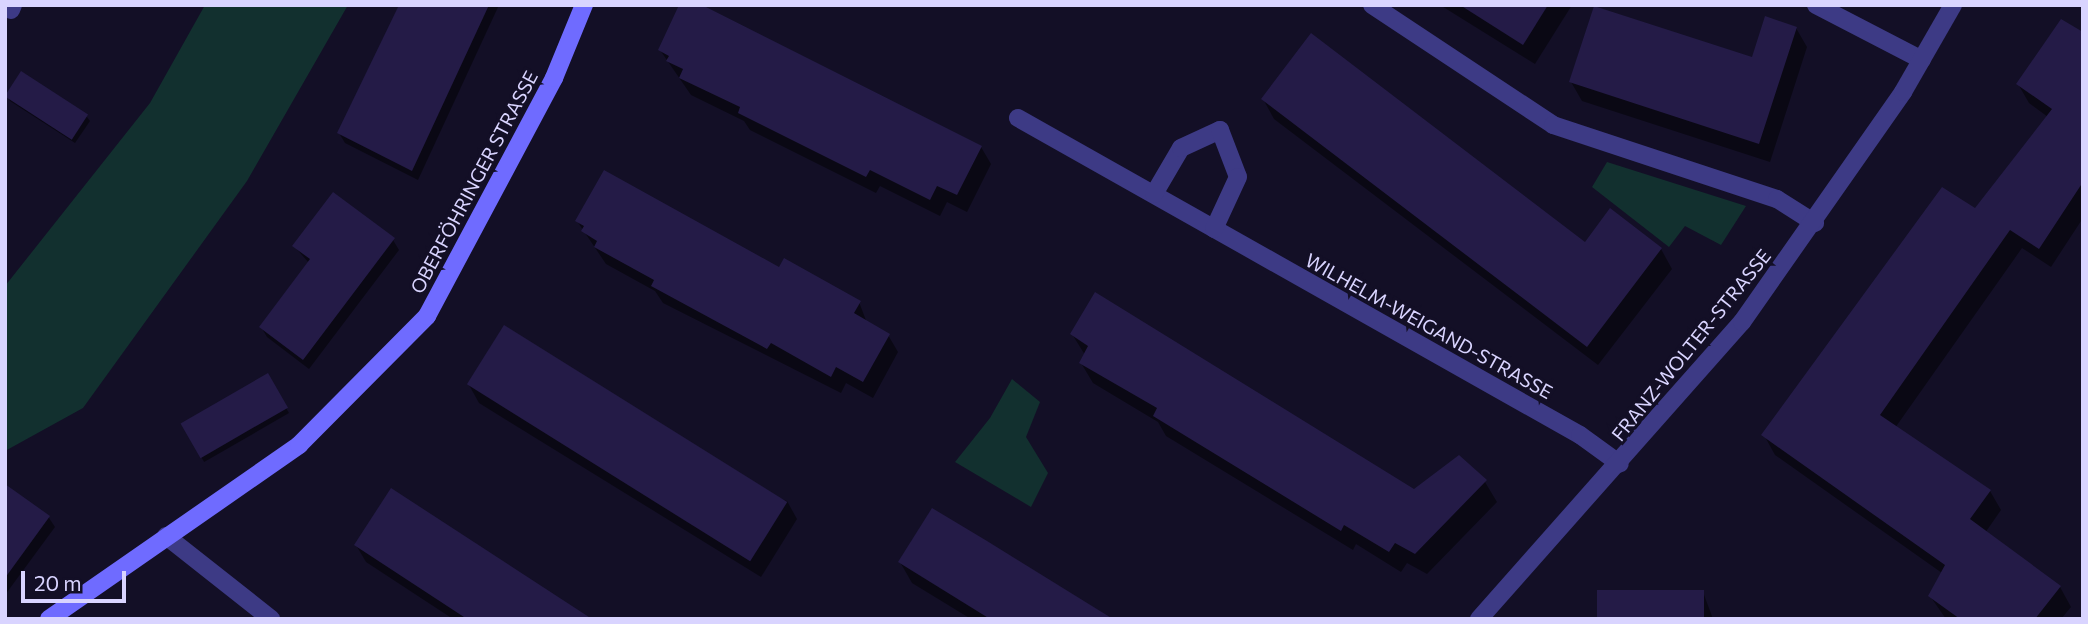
<!DOCTYPE html>
<html>
<head>
<meta charset="utf-8">
<style>
	body { margin:0 }
	#map { position:relative; width:2088px; height:624px; overflow:hidden; background:#130f26; font-family:Commissioner,sans-serif }
	div>[style] { position:absolute }
	.green>* { inset:0; background:#12302f }
	.shadow>* { inset:0; background:#0007; transform-origin:0 0 }
	.building>* { inset:0; background:#241b47; transform-origin:0 0 }
	.service>* { height:18px; margin:-9px; padding:0 9px; transform-origin:9px; border-radius:9px; background:#3d3a85 }
	.minor>* { height:18px; margin:-9px; padding:0 9px; transform-origin:9px; border-radius:9px; background:#3d3a85 }
	.secondary>* { height:18px; margin:-9px; padding:0 9px; transform-origin:9px; border-radius:9px; background:#6f6bff }
	span { translate:-50% -50%; white-space:nowrap; text-align:center; line-height:1.15; -webkit-text-stroke:6px #130f26; paint-order:stroke }
	.street-label { font-size:19px; color:#d9d4ff }
	.frame { position:absolute; inset:0; border:7px solid #d9d4ff; pointer-events:none }
	.scale { position:absolute; left:21px; top:571px; width:105px; height:32px; box-sizing:border-box; border:4px solid #d9d4ff; border-top:0; padding-left:9px; font-size:21px; line-height:24px; white-space:nowrap; color:#d9d4ff; -webkit-text-stroke:5px #130f26; paint-order:stroke }
</style>
</head>
<body>
<div id="map">
	<div class="green">
		<div style="clip-path:polygon(205px 5px,348px 5px,247px 181px,83px 408px,5px 451px,5px 286px,150px 103px)"></div>
		<div style="clip-path:polygon(1607px 162px,1746px 206px,1721px 245px,1685px 226px,1669px 247px,1592px 187px)"></div>
		<div style="clip-path:polygon(1012px 379px,1040px 402px,1026px 437px,1048px 473px,1031px 507px,955px 462px,990px 418px)"></div>
	</div>
	<div class="shadow">
		<div style="clip-path:polygon(401px 5px,499px 5px,418px 180px,345px 143px,339px 133px)"></div>
		<div style="clip-path:polygon(1440px 5px,1572px 5px,1535px 64px)"></div>
		<div style="clip-path:polygon(1796px 28px,1807px 47px,1770px 162px,1582px 101px,1571px 82px,1753px 60px)"></div>
		<div style="clip-path:polygon(2083px 35px,2083px 218px,2051px 267px,2022px 248px,1895px 428px,1990px 491px,2001px 510px,1985px 533px,2060px 587px,2071px 607px,2061px 619px,1946px 619px,1930px 596px,1942px 573px,1775px 455px,1764px 435px,1975px 210px,2048px 117px,2029px 103px,2018px 84px)"></div>
		<div style="clip-path:polygon(660px 50px,981px 147px,991px 164px,967px 212px,947px 202px,940px 216px,880px 186px,876px 193px,750px 130px,744px 121px,691px 95px)"></div>
		<div style="clip-path:polygon(22px 74px,87px 117px,90px 121px,75px 143px,10px 101px,7px 96px)"></div>
		<div style="clip-path:polygon(1263px 99px,1585px 244px,1661px 249px,1672px 269px,1598px 365px,1274px 119px)"></div>
		<div style="clip-path:polygon(577px 221px,780px 270px,859px 302px,867px 323px,888px 335px,898px 352px,873px 398px,846px 383px,841px 393px,663px 303px,655px 291px,606px 264px)"></div>
		<div style="clip-path:polygon(393px 240px,399px 250px,309px 369px,267px 337px,261px 327px,309px 263px,294px 246px)"></div>
		<div style="clip-path:polygon(1072px 334px,1414px 491px,1485px 482px,1497px 502px,1427px 574px,1407px 563px,1401px 572px,1356px 544px,1353px 550px,1166px 436px,1158px 422px,1093px 383px,1081px 363px,1085px 355px)"></div>
		<div style="left:267px;top:375px;width:44px;height:98px;rotate:60deg"></div>
		<div style="clip-path:polygon(469px 385px,787px 501px,797px 519px,761px 577px,479px 403px)"></div>
		<div style="clip-path:polygon(5px 486px,49px 518px,55px 527px,5px 595px)"></div>
		<div style="clip-path:polygon(356px 545px,588px 619px,453px 619px,366px 562px)"></div>
		<div style="clip-path:polygon(900px 562px,1109px 619px,971px 619px,912px 583px)"></div>
		<div style="clip-path:polygon(1703px 592px,1713px 619px,1599px 619px)"></div>
	</div>
	<div class="building">
		<div style="clip-path:polygon(399px 5px,489px 5px,412px 171px,337px 133px)"></div>
		<div style="clip-path:polygon(679px 5px,702px 5px,982px 146px,957px 195px,937px 186px,930px 200px,870px 170px,866px 177px,738px 113px,740px 107px,679px 78px,683px 69px,666px 61px,669px 56px,658px 50px)"></div>
		<div style="clip-path:polygon(1460px 5px,1548px 5px,1523px 45px)"></div>
		<div style="clip-path:polygon(1594px 6px,1752px 57px,1765px 16px,1797px 27px,1759px 144px,1569px 82px)"></div>
		<div style="clip-path:polygon(2061px 19px,2083px 32px,2083px 182px,2039px 249px,2010px 230px,1880px 415px,1991px 490px,1970px 519px,2061px 586px,2035px 619px,1960px 619px,1928px 596px,1945px 565px,1761px 435px,1942px 187px,1975px 208px,2052px 109px,2016px 84px)"></div>
		<div style="clip-path:polygon(1311px 33px,1585px 242px,1610px 208px,1662px 248px,1587px 347px,1261px 99px)"></div>
		<div style="left:21px;top:71px;width:80px;height:30px;rotate:33deg"></div>
		<div style="clip-path:polygon(604px 170px,779px 267px,784px 258px,861px 301px,854px 313px,890px 334px,863px 382px,836px 367px,831px 377px,771px 343px,767px 349px,651px 286px,654px 280px,594px 247px,597px 241px,581px 231px,584px 226px,575px 221px)"></div>
		<div style="clip-path:polygon(333px 192px,395px 238px,303px 360px,259px 327px,310px 259px,292px 246px)"></div>
		<div style="clip-path:polygon(1095px 292px,1414px 489px,1459px 455px,1487px 480px,1415px 554px,1395px 543px,1389px 552px,1344px 525px,1341px 531px,1153px 416px,1157px 408px,1079px 363px,1088px 346px,1070px 334px)"></div>
		<div style="left:504px;top:325px;width:334px;height:70px;rotate:32deg"></div>
		<div style="left:268px;top:373px;width:40px;height:101px;rotate:60deg"></div>
		<div style="clip-path:polygon(5px 484px,50px 516px,5px 578px)"></div>
		<div style="clip-path:polygon(391px 488px,592px 619px,467px 619px,354px 545px)"></div>
		<div style="clip-path:polygon(932px 508px,987px 541px,1113px 619px,990px 619px,898px 562px)"></div>
		<div style="left:1597px;top:590px;width:107px;height:29px"></div>
	</div>
	<div class="service">
		<div style="left:1372px;top:5px;width:217px;rotate:33.5deg"></div>
		<div style="left:1553px;top:125px;width:236px;rotate:18.3deg"></div>
		<div style="left:1777px;top:199px;width:45px;rotate:32.3deg"></div>
		<div style="left:1816px;top:5px;width:119px;rotate:27.4deg"></div>
	</div>
	<div class="minor">
		<div style="left:11px;top:10px;width:5px;rotate:-68deg"></div>
		<div style="left:1018px;top:118px;width:645px;rotate:29.43deg"></div>
		<div style="left:1580px;top:435px;width:49px;rotate:35.9deg"></div>
		<div style="left:1154px;top:194px;width:53px;rotate:-59.6deg"></div>
		<div style="left:1181px;top:148px;width:43px;rotate:-24.8deg"></div>
		<div style="left:1220px;top:130px;width:50px;rotate:69deg"></div>
		<div style="left:1238px;top:177px;width:57px;rotate:114.8deg"></div>
		<div style="left:166px;top:536px;width:134px;rotate:38.3deg"></div>
		<div style="left:1479px;top:619px;width:397px;rotate:-48.5deg"></div>
		<div style="left:1742px;top:322px;width:281px;rotate:-55deg"></div>
		<div style="left:1903px;top:92px;width:100px;rotate:-60.1deg"></div>
	</div>
	<div class="secondary">
		<div style="left:49px;top:619px;width:305px;rotate:-34.8deg"></div>
		<div style="left:299px;top:445px;width:182px;rotate:-45.2deg"></div>
		<div style="left:427px;top:316px;width:270px;rotate:-61.9deg"></div>
		<div style="left:554px;top:78px;width:79px;rotate:-67.7deg"></div>
	</div>
	<div class="street-label">
		<span style="left:474px;top:182px;rotate:-62deg">OBERFÖHRINGER STRASSE</span>
		<span style="left:1429px;top:326px;rotate:29deg">WILHELM-WEIGAND-STRASSE</span>
		<span style="left:1691px;top:345px;rotate:-51deg">FRANZ-WOLTER-STRASSE</span>
	</div>
	<div class="frame"></div>
	<div class="scale">20 m</div>
</div>
</body>
</html>
